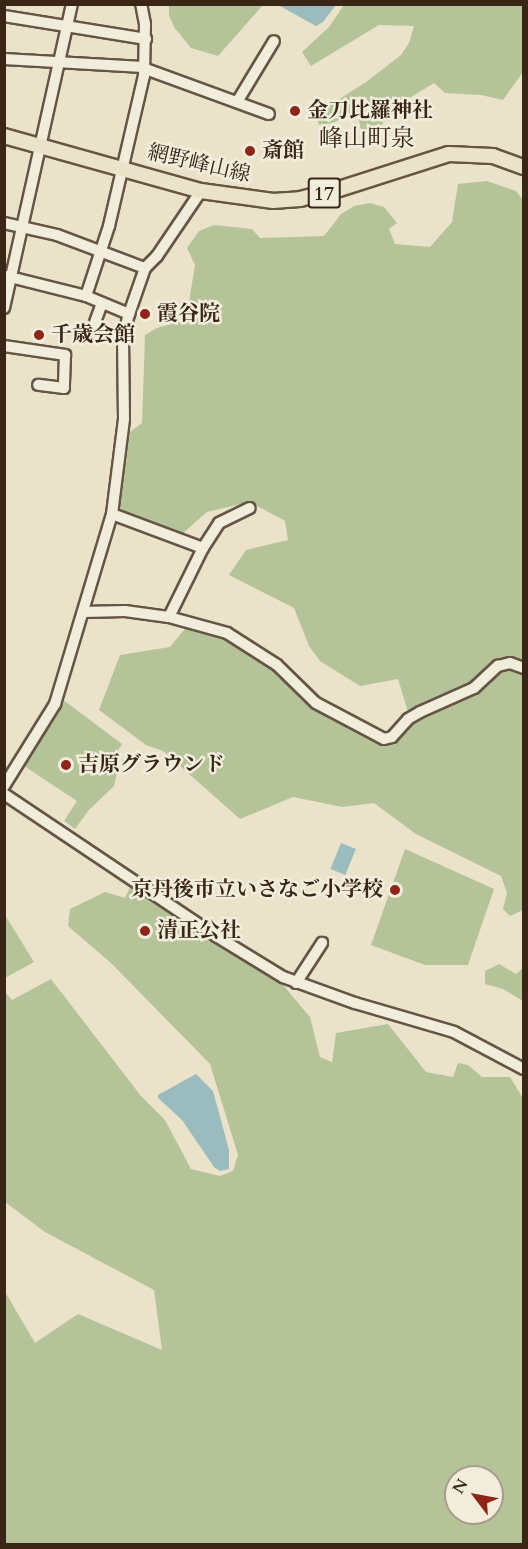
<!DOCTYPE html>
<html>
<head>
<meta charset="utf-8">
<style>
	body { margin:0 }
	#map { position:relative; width:528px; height:1549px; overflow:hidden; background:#eae3c9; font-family:Cardo,"Noto Serif JP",serif }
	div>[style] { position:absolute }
	.green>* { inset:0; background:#b5c498 }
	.water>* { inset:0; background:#9bbcbf; transform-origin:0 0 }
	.roads { filter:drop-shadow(2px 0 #654) drop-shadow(-2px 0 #654) drop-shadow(0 2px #654) drop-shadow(0 -2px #654) }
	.minor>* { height:10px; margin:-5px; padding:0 5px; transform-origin:5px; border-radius:5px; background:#f1eddc }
	.major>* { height:14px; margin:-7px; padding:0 7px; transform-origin:7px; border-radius:7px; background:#eae3c9 }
	.dots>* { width:16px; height:16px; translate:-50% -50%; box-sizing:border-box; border:3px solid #f1eddc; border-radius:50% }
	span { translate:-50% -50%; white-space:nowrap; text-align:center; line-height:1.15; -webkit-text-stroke:5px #f1eddc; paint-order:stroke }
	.shield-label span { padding:2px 4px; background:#f1eddc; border:2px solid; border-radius:4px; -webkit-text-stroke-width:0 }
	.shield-label { font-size:20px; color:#3a2617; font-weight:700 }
	.poi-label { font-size:21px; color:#3a2617; font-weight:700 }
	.left { translate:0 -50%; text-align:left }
	.right { translate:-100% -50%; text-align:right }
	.street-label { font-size:21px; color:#3a2617 }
	.quarter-label { font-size:24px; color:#3a2617 }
	.frame { position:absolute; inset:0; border:6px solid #3a2617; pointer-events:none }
	.north { position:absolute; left:444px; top:1465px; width:60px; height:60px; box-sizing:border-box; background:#f1eddc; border:2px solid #a89d8d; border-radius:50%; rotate:302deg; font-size:16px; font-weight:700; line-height:24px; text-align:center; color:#3a2617 }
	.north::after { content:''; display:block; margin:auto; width:21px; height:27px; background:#8f2418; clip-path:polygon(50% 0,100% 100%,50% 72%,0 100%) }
</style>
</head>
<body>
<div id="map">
	<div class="green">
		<div style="clip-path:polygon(169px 5px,169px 4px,263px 5px,218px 56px,191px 48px,174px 27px,169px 15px)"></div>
		<div style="clip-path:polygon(344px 5px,523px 5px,523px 72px,503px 100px,481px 95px,445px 93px,434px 83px,408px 99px,383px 109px,383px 124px,361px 132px,358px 112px,332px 123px,319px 125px,316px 114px,366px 82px,401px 55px,409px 43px,414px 26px,379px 25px,311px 66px,302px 52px,329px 27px)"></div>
		<div style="clip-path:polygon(487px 181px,516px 191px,524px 201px,523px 910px,510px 916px,503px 909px,507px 893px,501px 876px,416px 834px,374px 803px,342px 807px,293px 797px,240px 819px,163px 751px,146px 745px,99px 710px,120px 655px,170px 647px,189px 624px,208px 628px,275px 667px,312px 707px,336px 722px,394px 745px,412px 725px,398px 679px,360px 686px,320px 661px,309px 646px,294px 608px,229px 575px,246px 550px,288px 540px,285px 521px,250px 502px,207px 512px,182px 534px,119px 509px,130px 432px,142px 423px,145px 335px,157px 328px,186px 320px,195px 265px,187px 248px,199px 231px,214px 225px,252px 229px,260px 238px,324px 236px,341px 214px,354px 206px,370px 203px,384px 207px,397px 223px,389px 229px,395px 244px,430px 247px,452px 222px,458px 184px)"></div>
		<div style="clip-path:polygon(62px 699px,122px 744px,108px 767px,117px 773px,114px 786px,89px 810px,75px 829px,64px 821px,77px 801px,21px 764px)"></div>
		<div style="clip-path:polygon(405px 849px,494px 889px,468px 965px,425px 965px,371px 945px)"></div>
		<div style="clip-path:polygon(evenodd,131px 885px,278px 979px,310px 1017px,320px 1057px,332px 1062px,336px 1033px,388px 1024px,426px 1072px,453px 1077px,458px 1063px,468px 1065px,482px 1077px,510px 1077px,524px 1100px,523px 1544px,5px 1544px,4px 1290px,35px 1343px,78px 1314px,162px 1350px,154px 1290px,45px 1232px,5px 1202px,5px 992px,12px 1000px,51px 979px,141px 1096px,165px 1120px,191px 1169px,220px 1176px,233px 1171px,238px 1155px,210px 1064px,112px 964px,68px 926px,70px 909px,105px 892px,125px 898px,131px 885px,456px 1477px,492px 1477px,492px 1513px,456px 1513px,456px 1477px)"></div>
		<div style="clip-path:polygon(5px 915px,34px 962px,5px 978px,4px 978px)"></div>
		<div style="clip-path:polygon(499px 964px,516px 974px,523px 968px,523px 1001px,503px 989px,485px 984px,485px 971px)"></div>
	</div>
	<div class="water">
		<div style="clip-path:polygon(278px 5px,336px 5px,323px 22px,316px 26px)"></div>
		<div style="left:341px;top:843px;width:16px;height:28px;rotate:22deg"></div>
		<div style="clip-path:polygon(196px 1074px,213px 1091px,229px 1150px,229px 1169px,220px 1171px,214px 1167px,182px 1120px,158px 1098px,158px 1095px)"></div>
	</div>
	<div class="roads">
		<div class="minor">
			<div style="left:4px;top:16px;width:144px;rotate:9.2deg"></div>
			<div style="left:4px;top:59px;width:139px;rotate:3.3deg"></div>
			<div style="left:143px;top:68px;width:134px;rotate:20.1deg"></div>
			<div style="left:237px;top:102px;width:71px;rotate:-58.8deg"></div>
			<div style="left:4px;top:223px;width:54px;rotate:12.8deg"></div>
			<div style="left:57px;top:235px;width:94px;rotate:20.6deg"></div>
			<div style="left:6px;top:276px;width:82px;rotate:14deg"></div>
			<div style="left:86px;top:296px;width:47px;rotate:22.7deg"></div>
			<div style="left:86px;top:296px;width:74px;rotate:-71.8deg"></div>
			<div style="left:109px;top:226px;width:154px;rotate:-76.9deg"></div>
			<div style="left:144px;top:76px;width:52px;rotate:-88.9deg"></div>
			<div style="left:145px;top:24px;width:20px;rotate:-101deg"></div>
			<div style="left:102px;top:303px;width:27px;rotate:110deg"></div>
			<div style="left:93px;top:328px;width:32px;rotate:20deg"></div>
			<div style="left:4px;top:308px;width:312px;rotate:-77.4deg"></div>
			<div style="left:4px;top:346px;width:62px;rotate:8.4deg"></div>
			<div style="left:65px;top:355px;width:33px;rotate:92deg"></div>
			<div style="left:64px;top:388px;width:26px;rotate:-173deg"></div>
			<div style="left:112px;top:514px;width:97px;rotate:20.5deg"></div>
			<div style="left:83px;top:612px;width:42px;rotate:-1.4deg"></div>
			<div style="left:125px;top:611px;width:44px;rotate:7.8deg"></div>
			<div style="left:169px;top:617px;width:60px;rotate:15.4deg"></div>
			<div style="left:227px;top:633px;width:59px;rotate:32.6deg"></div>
			<div style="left:277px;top:665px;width:54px;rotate:44.3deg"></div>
			<div style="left:316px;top:703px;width:77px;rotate:27.9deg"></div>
			<div style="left:384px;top:739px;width:8px;rotate:-14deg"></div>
			<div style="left:392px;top:737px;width:24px;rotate:-48deg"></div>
			<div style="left:408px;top:719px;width:14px;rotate:-30deg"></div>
			<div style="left:420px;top:712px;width:59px;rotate:-24deg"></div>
			<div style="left:474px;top:688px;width:33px;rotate:-43deg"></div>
			<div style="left:498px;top:666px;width:12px;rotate:-14deg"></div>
			<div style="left:510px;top:663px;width:15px;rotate:20deg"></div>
			<div style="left:169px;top:617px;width:77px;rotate:-63.8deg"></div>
			<div style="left:203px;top:548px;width:30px;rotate:-57deg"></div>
			<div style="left:219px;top:523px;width:34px;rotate:-26deg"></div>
			<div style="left:4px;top:786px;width:97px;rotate:-58.1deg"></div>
			<div style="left:55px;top:704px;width:198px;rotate:-73.3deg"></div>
			<div style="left:112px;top:514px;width:96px;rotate:-82.8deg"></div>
			<div style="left:124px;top:419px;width:80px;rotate:-90.7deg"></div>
			<div style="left:123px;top:339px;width:26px;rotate:-77deg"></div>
			<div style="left:129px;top:314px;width:49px;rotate:-70.8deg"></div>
			<div style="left:145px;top:268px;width:17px;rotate:-45deg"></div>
			<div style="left:157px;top:256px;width:78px;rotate:-55.9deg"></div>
			<div style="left:4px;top:794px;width:255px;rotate:33.8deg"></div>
			<div style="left:216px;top:936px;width:79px;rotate:31.5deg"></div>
			<div style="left:283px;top:977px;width:77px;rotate:19.9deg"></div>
			<div style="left:355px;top:1003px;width:103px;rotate:16.3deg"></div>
			<div style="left:454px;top:1032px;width:79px;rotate:27.9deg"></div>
			<div style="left:296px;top:983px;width:48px;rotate:-57deg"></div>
		</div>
		<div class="major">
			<div style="left:4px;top:136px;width:205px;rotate:15.6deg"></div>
			<div style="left:201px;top:191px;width:73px;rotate:7.9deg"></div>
			<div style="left:273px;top:201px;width:27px;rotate:-4deg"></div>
			<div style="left:300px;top:199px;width:40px;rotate:-14.4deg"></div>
			<div style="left:339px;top:189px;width:115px;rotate:-17.7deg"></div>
			<div style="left:449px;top:154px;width:44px;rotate:2.6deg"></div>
			<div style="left:493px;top:156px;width:33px;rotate:20deg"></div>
		</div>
	</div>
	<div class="dots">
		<div style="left:295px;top:111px;background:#8f2418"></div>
		<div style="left:250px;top:151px;background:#8f2418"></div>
		<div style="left:145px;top:314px;background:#8f2418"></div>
		<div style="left:39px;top:335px;background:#8f2418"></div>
		<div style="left:66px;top:765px;background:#8f2418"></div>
		<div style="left:395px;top:890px;background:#8f2418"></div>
		<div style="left:145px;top:931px;background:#8f2418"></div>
	</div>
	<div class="shield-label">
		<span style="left:324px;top:193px">17</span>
	</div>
	<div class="poi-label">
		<span class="left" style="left:307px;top:111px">金刀比羅神社</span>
		<span class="left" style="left:262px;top:151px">斎館</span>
		<span class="left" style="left:157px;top:314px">霞谷院</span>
		<span class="left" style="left:51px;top:335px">千歳会館</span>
		<span class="left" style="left:78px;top:765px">吉原グラウンド</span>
		<span class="right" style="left:383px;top:890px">京丹後市立いさなご小学校</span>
		<span class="left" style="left:157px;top:931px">清正公社</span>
	</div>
	<div class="street-label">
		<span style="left:199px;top:164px;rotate:13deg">網野峰山線</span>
	</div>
	<div class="quarter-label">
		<span style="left:367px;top:139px">峰山町泉</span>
	</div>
	<div class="frame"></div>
	<div class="north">N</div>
</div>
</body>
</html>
